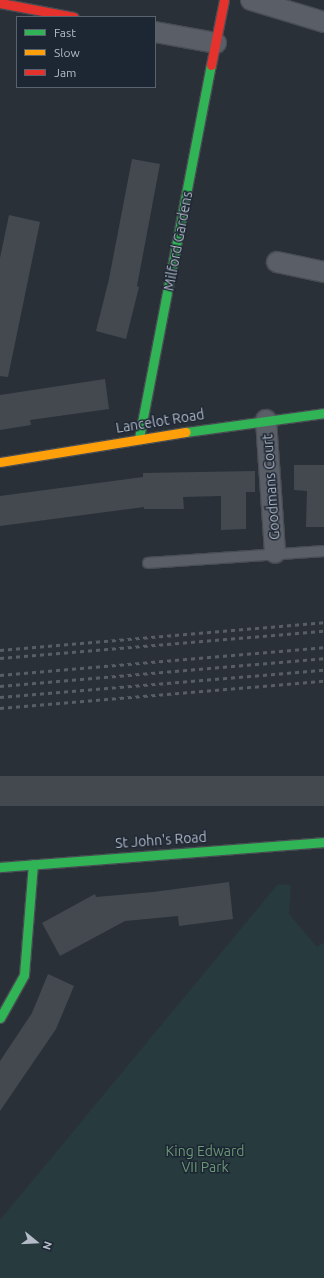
<!DOCTYPE html>
<html>
<head>
<meta charset="utf-8">
<style>
	body { margin:0 }
	#map { position:relative; width:324px; height:1278px; overflow:hidden; background:#2a3038; font-family:Ubuntu,sans-serif }
	div>[style] { position:absolute }
	.green>* { inset:0; background:#273a3e }
	.building>* { inset:0; background:#444950; transform-origin:0 0 }
	.roads { filter:drop-shadow(1px 0 #484c53) drop-shadow(-1px 0 #484c53) drop-shadow(0 1px #484c53) drop-shadow(0 -1px #484c53) }
	.lane>* { height:10px; margin:-5px; padding:0 5px; transform-origin:5px; border-radius:5px; background:#5a5e66 }
	.street>* { height:20px; margin:-10px; padding:0 10px; transform-origin:10px; border-radius:10px; background:#5a5e66 }
	.fast>* { height:9px; margin:-4.5px; padding:0 4.5px; transform-origin:4.5px; border-radius:4.5px; background:#30b455 }
	.slow>* { height:9px; margin:-4.5px; padding:0 4.5px; transform-origin:4.5px; border-radius:4.5px; background:#ff9f0a }
	.jam>* { height:9px; margin:-4.5px; padding:0 4.5px; transform-origin:4.5px; border-radius:4.5px; background:#e5322d }
	.rail>* { height:3px; margin-top:-1.5px; transform-origin:0; background:repeating-linear-gradient(90deg,#595d64 0 4px,transparent 0 8px) }
	span { translate:-50% -50%; white-space:nowrap; text-align:center; line-height:1.15; -webkit-text-stroke:3px #1d2633; paint-order:stroke }
	.street-label { font-size:14px; color:#b4bcc9 }
	.park-label { font-size:14px; color:#6b9a76 }
	.legend { position:absolute; left:16px; top:16px; width:140px; height:72px; box-sizing:border-box; background:#1d2633; border:1px solid #59626f; margin:0; padding:5px 7px; list-style:none; font-size:12px; color:#b4bcc9 }
	.legend li { display:flex; align-items:center; gap:8px; height:20px }
	.legend b { width:20px; border:1px solid #59626f }
	.north { position:absolute; left:16px; top:1222px; width:40px; height:40px; -webkit-text-stroke:3px #1d2633; paint-order:stroke; rotate:108deg; font-size:11px; font-weight:700; line-height:16px; text-align:center; color:#b4bcc9 }
	.north::after { content:''; display:block; margin:auto; width:14px; height:18px; background:#b4bcc9; clip-path:polygon(50% 0,100% 100%,50% 72%,0 100%) }
</style>
</head>
<body>
<div id="map">
	<div class="green">
		<div style="clip-path:polygon(278px 884px,291px 885px,289px 914px,317px 947px,324px 942px,324px 1278px,0 1278px,0 1220px)"></div>
	</div>
	<div class="building">
		<div style="clip-path:polygon(132px 159px,160px 164px,137px 286px,139px 287px,126px 339px,96px 331px,109px 279px)"></div>
		<div style="clip-path:polygon(9px 215px,40px 222px,8px 377px,0 376px,0 258px)"></div>
		<div style="clip-path:polygon(105px 379px,109px 409px,30px 420px,31px 425px,0 430px,0 395px)"></div>
		<div style="clip-path:polygon(294px 465px,324px 465px,324px 527px,306px 527px,307px 491px,294px 490px)"></div>
		<div style="clip-path:polygon(255px 471px,255px 492px,246px 492px,246px 529px,221px 530px,221px 496px,183px 497px,184px 509px,144px 509px,144px 507px,0 526px,0 496px,143px 477px,143px 473px)"></div>
		<div style="left:324px;top:776px;width:30px;height:325px;rotate:90deg"></div>
		<div style="clip-path:polygon(229px 882px,233px 919px,179px 926px,178px 916px,125px 921px,60px 956px,42px 923px,95px 894px,96px 897px,153px 892px)"></div>
		<div style="clip-path:polygon(48px 974px,74px 986px,56px 1029px,0 1111px,0 1061px,32px 1013px)"></div>
	</div>
	<div class="roads">
		<div class="lane">
			<div style="left:148px;top:563px;width:176px;rotate:-3.9deg"></div>
		</div>
		<div class="street">
			<div style="left:251px;top:0;width:76px;rotate:16.8deg"></div>
			<div style="left:155px;top:32px;width:62px;rotate:10.2deg"></div>
			<div style="left:277px;top:262px;width:48px;rotate:12deg"></div>
			<div style="left:266px;top:420px;width:133px;rotate:86.1deg"></div>
		</div>
		<div class="fast">
			<div style="left:186px;top:432px;width:139px;rotate:-7.8deg"></div>
			<div style="left:139px;top:438px;width:380px;rotate:-79.1deg"></div>
			<div style="left:0;top:867px;width:325px;rotate:-4.4deg"></div>
			<div style="left:0;top:1018px;width:49px;rotate:-60.8deg"></div>
			<div style="left:24px;top:975px;width:111px;rotate:-85.4deg"></div>
		</div>
		<div class="slow">
			<div style="left:0;top:462px;width:188px;rotate:-9.2deg"></div>
		</div>
		<div class="jam">
			<div style="left:0;top:3px;width:75px;rotate:10.7deg"></div>
			<div style="left:211px;top:65px;width:66px;rotate:-78.7deg"></div>
		</div>
	</div>
	<div class="rail">
		<div style="left:0;top:650px;width:325px;rotate:-4.9deg"></div>
		<div style="left:0;top:658px;width:325px;rotate:-4.8deg"></div>
		<div style="left:0;top:675px;width:325px;rotate:-4.9deg"></div>
		<div style="left:0;top:686px;width:325px;rotate:-4.9deg"></div>
		<div style="left:0;top:697px;width:325px;rotate:-4.8deg"></div>
		<div style="left:0;top:708px;width:325px;rotate:-4.8deg"></div>
	</div>
	<div class="street-label">
		<span style="left:178px;top:241px;rotate:-79deg">Milford Gardens</span>
		<span style="left:160px;top:421px;rotate:-9deg">Lancelot Road</span>
		<span style="left:271px;top:487px;rotate:-94deg">Goodmans Court</span>
		<span style="left:161px;top:840px;rotate:-4deg">St John's Road</span>
	</div>
	<div class="park-label">
		<span style="left:205px;top:1159px">King Edward<br>VII Park</span>
	</div>
	<ul class="legend">
	<li><b style="height:5px;background:#30b455"></b>Fast</li>
	<li><b style="height:5px;background:#ff9f0a"></b>Slow</li>
	<li><b style="height:5px;background:#e5322d"></b>Jam</li>
	</ul>
	<div class="north">N</div>
</div>
</body>
</html>
